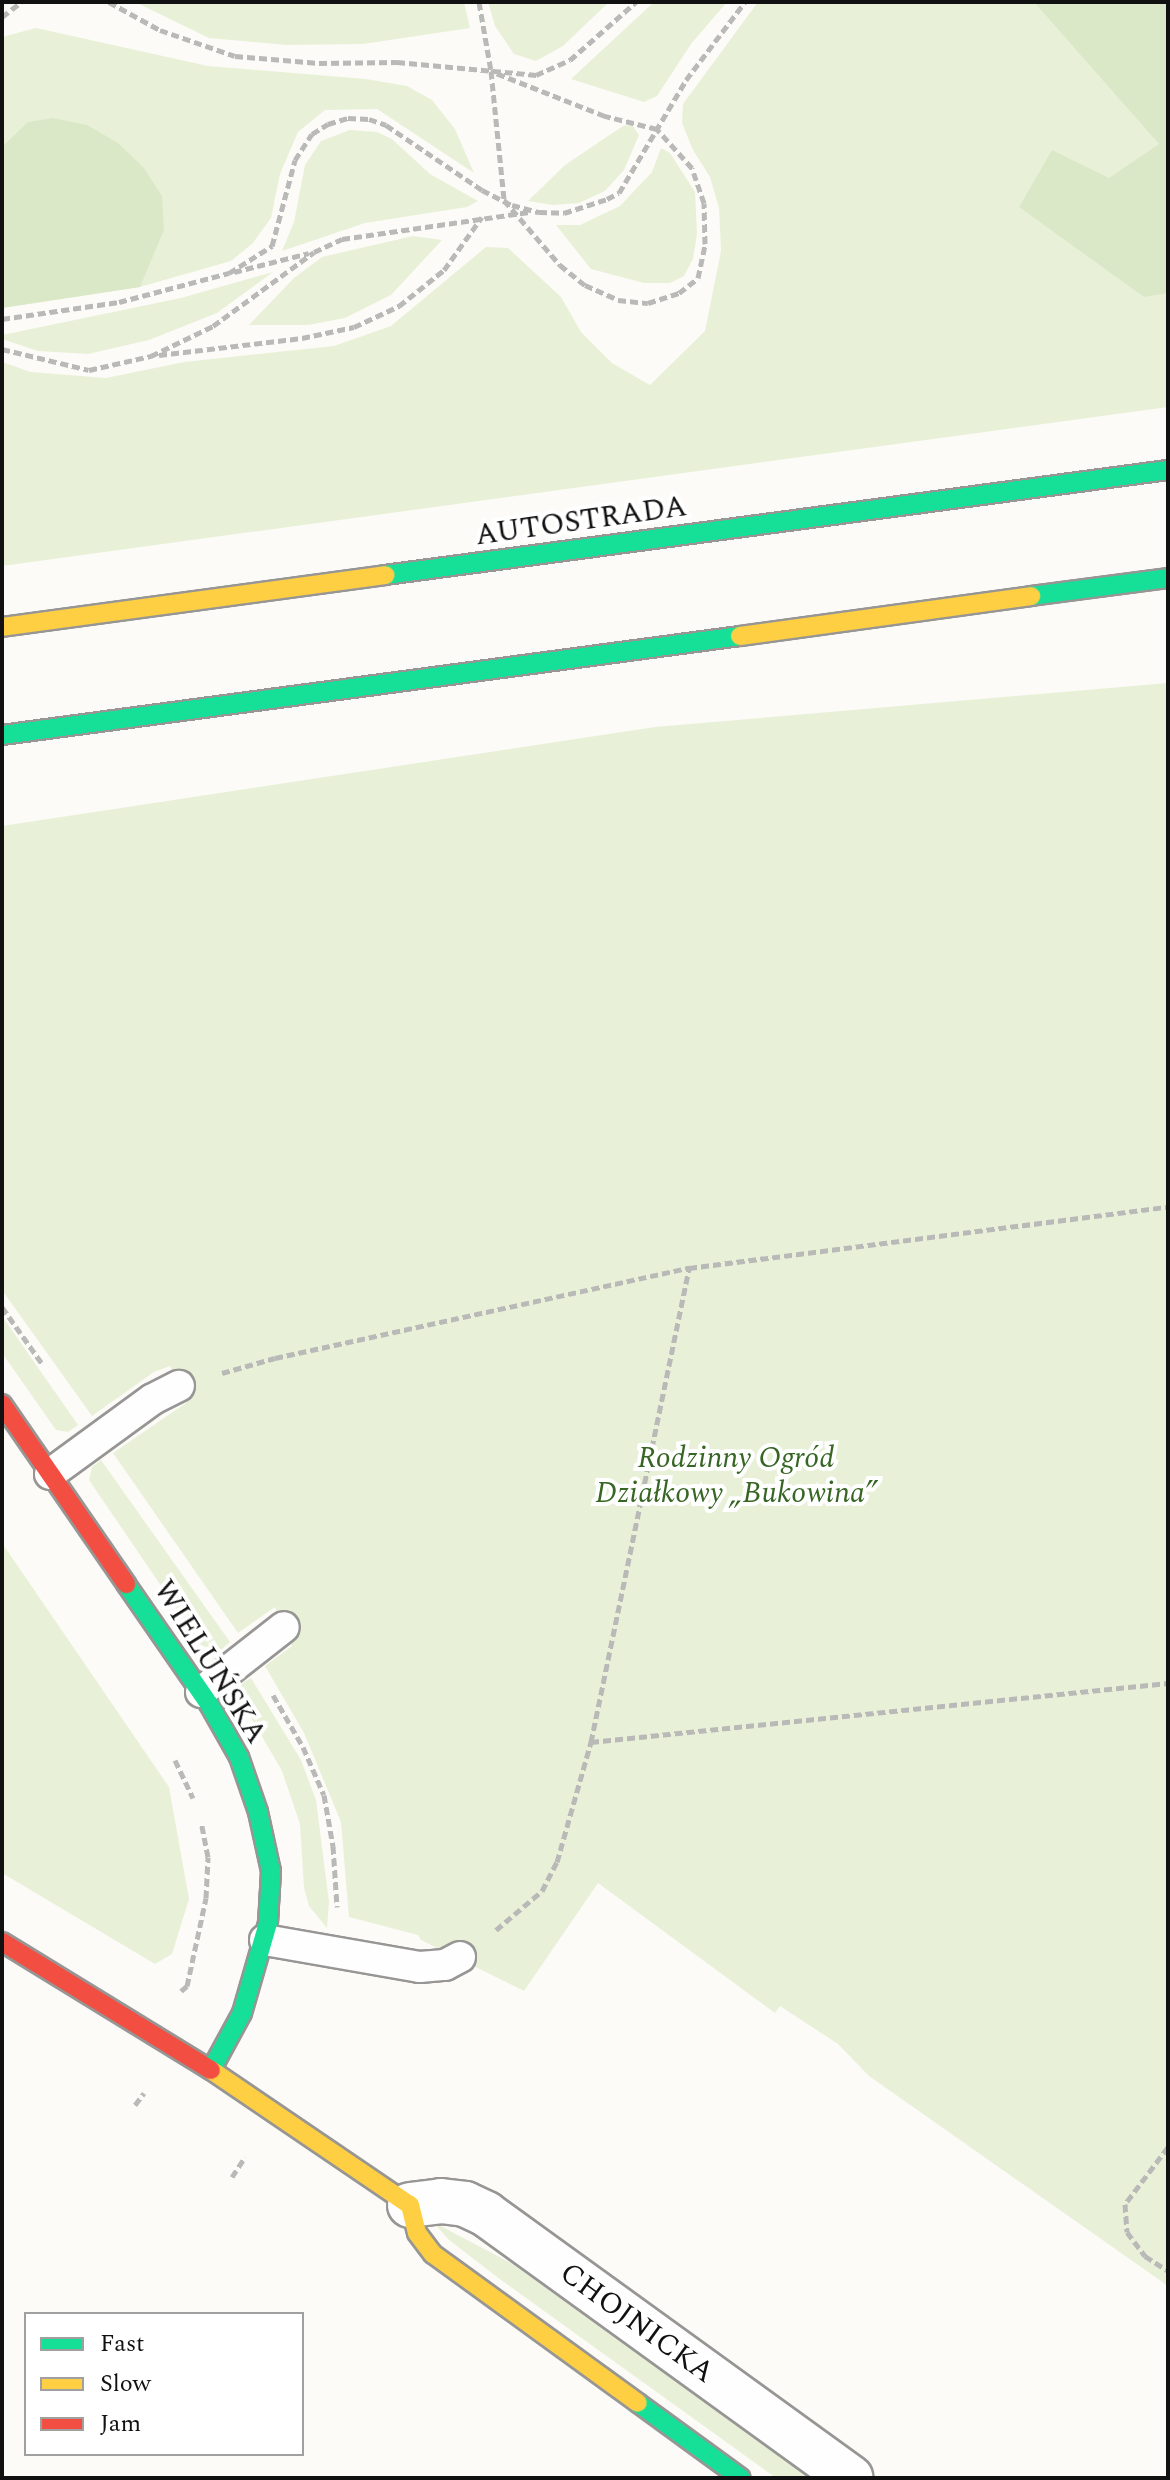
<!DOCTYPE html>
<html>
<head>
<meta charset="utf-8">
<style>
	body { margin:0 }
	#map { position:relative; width:1170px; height:2480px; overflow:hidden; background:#fcfbf7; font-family:Spectral,serif }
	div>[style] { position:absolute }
	.green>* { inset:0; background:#e8f1d8 }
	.forest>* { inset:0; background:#dae8c7 }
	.path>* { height:5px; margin-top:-2.5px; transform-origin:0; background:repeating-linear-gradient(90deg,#b9b9b8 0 8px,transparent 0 12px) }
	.roads { filter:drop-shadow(2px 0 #979695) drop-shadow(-2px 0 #979695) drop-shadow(0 2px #979695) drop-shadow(0 -2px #979695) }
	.lane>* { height:30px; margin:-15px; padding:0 15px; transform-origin:15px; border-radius:15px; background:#fffefe }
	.street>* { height:44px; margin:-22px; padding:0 22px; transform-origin:22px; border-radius:22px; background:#fffefe }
	.fast>* { height:18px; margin:-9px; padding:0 9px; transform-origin:9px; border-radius:9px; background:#16e098 }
	.slow>* { height:18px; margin:-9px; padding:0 9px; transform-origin:9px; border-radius:9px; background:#ffcf43 }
	.jam>* { height:18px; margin:-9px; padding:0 9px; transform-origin:9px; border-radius:9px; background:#f24e42 }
	span { translate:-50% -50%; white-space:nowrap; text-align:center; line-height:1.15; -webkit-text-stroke:8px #fff; paint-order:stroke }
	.street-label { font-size:30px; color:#111 }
	.park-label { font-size:30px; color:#376624; font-style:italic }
	.frame { position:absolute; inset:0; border:4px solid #111; pointer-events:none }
	.legend { position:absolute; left:24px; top:2312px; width:280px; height:144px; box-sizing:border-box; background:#fff; border:2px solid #a0a0a0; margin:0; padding:10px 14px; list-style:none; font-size:24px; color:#111 }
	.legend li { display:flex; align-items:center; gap:16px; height:40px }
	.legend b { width:40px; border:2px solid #a0a0a0 }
</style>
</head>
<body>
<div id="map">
	<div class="green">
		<div style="clip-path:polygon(135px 2px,464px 2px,470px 28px,363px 44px,286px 45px,209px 38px)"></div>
		<div style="clip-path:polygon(488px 2px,609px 2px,563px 46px,536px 61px,514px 54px,495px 26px)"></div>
		<div style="clip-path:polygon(654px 2px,727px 2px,691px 44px,657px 96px,644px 102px,571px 79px)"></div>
		<div style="clip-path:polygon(758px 2px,1168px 2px,1168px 407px,2px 566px,2px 362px,31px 372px,106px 378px,184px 362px,334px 346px,391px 326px,486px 247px,508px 248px,561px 297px,581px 332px,612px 363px,650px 385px,705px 331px,721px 251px,719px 208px,710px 177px,693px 150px,682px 123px,683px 104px)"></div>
		<div style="clip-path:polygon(36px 28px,208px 66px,366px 79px,407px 86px,432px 100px,455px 129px,474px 173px,377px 109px,325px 110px,298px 132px,280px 174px,271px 218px,253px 243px,231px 261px,140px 287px,2px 308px,2px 37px)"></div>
		<div style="clip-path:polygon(632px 125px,639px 135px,624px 170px,605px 191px,579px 203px,553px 205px,528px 201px,565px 165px,623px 126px)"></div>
		<div style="clip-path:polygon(350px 130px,377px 132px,392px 139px,430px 174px,478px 201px,467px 207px,365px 223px,282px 251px,294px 222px,305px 165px,321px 141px)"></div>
		<div style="clip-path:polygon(661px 148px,670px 153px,695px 192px,697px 234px,693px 259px,684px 276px,670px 283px,644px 283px,591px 269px,556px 225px,580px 225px,620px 206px,652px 172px)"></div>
		<div style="clip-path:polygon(413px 236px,442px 240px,391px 295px,345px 318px,308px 325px,249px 325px,294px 278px,322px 257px)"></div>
		<div style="clip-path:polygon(273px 272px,217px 313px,149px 340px,88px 354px,38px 351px,2px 339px,2px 335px,181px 298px)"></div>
		<div style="clip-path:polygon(1168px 683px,1168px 2286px,869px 2076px,838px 2044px,780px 2006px,775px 2013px,598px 1883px,524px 1991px,421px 1940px,418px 1935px,349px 1917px,341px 1822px,304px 1733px,265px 1666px,292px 1646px,275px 1607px,238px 1633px,113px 1453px,186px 1403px,170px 1366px,154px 1372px,92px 1416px,2px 1290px,2px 826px,655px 727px)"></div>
		<div style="clip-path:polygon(2px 1316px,78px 1425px,68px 1432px,56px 1430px,2px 1353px)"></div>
		<div style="clip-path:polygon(101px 1460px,230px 1642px,222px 1649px,202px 1646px,89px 1480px,92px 1467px)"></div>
		<div style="clip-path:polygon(2px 1543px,169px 1787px,189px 1899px,172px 1954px,155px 1964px,2px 1873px)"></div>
		<div style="clip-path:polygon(251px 1678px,301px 1760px,316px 1800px,329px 1902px,327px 1928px,309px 1906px,304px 1888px,300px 1824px,282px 1771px,239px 1697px,242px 1683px)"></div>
		<div style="clip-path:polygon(433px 2222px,511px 2263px,810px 2478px,776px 2478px,501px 2280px,449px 2240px)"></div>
	</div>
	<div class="forest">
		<div style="clip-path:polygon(1034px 2px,1168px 2px,1168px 293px,1144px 297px,1019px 207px,1052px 150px,1109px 178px,1159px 144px)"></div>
		<div style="clip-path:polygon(53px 118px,87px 125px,118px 143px,144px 168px,162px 196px,164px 230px,140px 287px,2px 308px,2px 147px,28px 122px)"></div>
	</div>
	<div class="path">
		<div style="left:109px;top:2px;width:58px;rotate:28.8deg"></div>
		<div style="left:160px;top:30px;width:79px;rotate:19.1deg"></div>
		<div style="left:235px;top:56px;width:84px;rotate:4.8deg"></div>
		<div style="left:319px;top:63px;width:78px;rotate:-0.7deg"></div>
		<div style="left:397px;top:62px;width:140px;rotate:5.3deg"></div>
		<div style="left:536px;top:75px;width:37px;rotate:-24deg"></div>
		<div style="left:570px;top:60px;width:88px;rotate:-41.3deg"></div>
		<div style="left:479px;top:2px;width:70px;rotate:80.1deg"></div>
		<div style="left:491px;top:71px;width:130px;rotate:84.2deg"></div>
		<div style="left:504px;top:200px;width:86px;rotate:49.3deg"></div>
		<div style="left:560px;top:265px;width:32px;rotate:39deg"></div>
		<div style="left:585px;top:285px;width:36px;rotate:24deg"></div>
		<div style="left:618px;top:300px;width:30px;rotate:6deg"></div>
		<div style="left:648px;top:303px;width:33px;rotate:-18deg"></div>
		<div style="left:679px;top:293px;width:24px;rotate:-38deg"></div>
		<div style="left:698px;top:278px;width:35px;rotate:-78deg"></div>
		<div style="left:705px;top:244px;width:41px;rotate:-91.4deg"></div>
		<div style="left:704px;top:203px;width:37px;rotate:-109deg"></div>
		<div style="left:692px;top:168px;width:52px;rotate:-131.9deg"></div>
		<div style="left:657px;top:129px;width:54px;rotate:-166deg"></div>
		<div style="left:605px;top:116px;width:123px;rotate:-158.5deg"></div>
		<div style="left:2px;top:17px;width:24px;rotate:-38deg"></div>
		<div style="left:234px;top:272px;width:77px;rotate:-14.2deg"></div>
		<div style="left:2px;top:319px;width:118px;rotate:-8.3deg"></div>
		<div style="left:119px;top:302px;width:114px;rotate:-14.8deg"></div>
		<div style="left:229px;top:273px;width:51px;rotate:-32.1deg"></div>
		<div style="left:272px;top:246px;width:89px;rotate:-75deg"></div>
		<div style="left:295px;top:160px;width:31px;rotate:-57deg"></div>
		<div style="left:312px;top:134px;width:19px;rotate:-32deg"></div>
		<div style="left:328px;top:124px;width:21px;rotate:-17deg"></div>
		<div style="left:348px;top:118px;width:21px;rotate:3deg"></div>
		<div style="left:369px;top:119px;width:18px;rotate:19deg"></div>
		<div style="left:386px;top:125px;width:116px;rotate:34.1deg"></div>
		<div style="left:482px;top:190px;width:34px;rotate:27deg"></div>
		<div style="left:512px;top:205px;width:28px;rotate:15deg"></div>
		<div style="left:539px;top:212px;width:25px;rotate:2deg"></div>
		<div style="left:564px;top:213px;width:45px;rotate:-18deg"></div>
		<div style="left:607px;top:199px;width:13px;rotate:-27deg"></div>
		<div style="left:619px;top:193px;width:131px;rotate:-59.3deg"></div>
		<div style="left:686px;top:80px;width:98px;rotate:-52.9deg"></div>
		<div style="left:2px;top:349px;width:89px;rotate:13.6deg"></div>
		<div style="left:89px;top:370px;width:64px;rotate:-12.7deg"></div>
		<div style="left:151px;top:356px;width:69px;rotate:-25.8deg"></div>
		<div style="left:213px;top:326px;width:125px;rotate:-36.2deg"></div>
		<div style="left:314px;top:252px;width:31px;rotate:-25deg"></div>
		<div style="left:342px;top:239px;width:189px;rotate:-8.2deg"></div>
		<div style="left:159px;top:355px;width:144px;rotate:-6.8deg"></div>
		<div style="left:302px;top:338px;width:53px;rotate:-11.9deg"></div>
		<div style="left:354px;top:327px;width:50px;rotate:-25deg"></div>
		<div style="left:399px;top:306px;width:58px;rotate:-38.7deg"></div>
		<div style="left:444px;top:270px;width:65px;rotate:-54.4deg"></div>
		<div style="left:2px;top:1307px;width:71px;rotate:54.7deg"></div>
		<div style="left:222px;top:1373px;width:55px;rotate:-15.8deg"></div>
		<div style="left:275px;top:1358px;width:424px;rotate:-12.3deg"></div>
		<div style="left:689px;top:1268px;width:483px;rotate:-7.3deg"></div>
		<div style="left:273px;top:1695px;width:60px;rotate:60deg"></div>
		<div style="left:303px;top:1747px;width:52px;rotate:66.4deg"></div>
		<div style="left:324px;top:1795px;width:52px;rotate:80deg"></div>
		<div style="left:333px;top:1846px;width:61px;rotate:86.2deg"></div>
		<div style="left:591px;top:1742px;width:580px;rotate:-5.84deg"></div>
		<div style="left:175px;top:1760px;width:42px;rotate:64.7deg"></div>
		<div style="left:496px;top:1930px;width:60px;rotate:-40.3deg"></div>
		<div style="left:542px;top:1891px;width:33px;rotate:-63deg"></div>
		<div style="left:557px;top:1862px;width:125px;rotate:-74.2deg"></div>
		<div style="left:591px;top:1742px;width:484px;rotate:-78.3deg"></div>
		<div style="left:181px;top:1991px;width:8px;rotate:-40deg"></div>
		<div style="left:187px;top:1986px;width:90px;rotate:-77.8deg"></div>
		<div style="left:206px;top:1898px;width:41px;rotate:-87.2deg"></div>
		<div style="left:208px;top:1857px;width:36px;rotate:-101deg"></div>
		<div style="left:135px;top:2105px;width:15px;rotate:-53deg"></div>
		<div style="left:1168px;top:2147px;width:71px;rotate:127deg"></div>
		<div style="left:1125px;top:2204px;width:28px;rotate:86deg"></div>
		<div style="left:1127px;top:2232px;width:30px;rotate:53deg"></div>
		<div style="left:1145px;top:2256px;width:27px;rotate:33deg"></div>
		<div style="left:232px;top:2177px;width:24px;rotate:-57deg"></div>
	</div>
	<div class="roads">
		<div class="lane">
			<div style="left:50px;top:1474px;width:127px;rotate:-36.1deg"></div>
			<div style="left:153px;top:1399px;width:29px;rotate:-27deg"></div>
			<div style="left:201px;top:1692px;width:105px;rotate:-38.1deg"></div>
			<div style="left:265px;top:1940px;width:157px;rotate:9.9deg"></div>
			<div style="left:420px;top:1967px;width:25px;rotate:-5deg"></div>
			<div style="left:445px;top:1965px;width:17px;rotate:-28deg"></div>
		</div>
		<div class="street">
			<div style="left:410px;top:2205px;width:31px;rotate:-7deg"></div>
			<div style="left:441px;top:2201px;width:24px;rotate:7deg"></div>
			<div style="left:465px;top:2204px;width:23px;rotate:25deg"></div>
			<div style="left:486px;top:2214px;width:450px;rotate:35.9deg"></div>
		</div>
		<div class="fast">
			<div style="left:385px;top:575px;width:790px;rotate:-7.64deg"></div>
			<div style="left:1031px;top:596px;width:138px;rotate:-7.5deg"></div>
			<div style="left:2px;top:735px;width:745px;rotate:-7.64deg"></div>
			<div style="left:126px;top:1584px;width:146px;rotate:55.3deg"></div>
			<div style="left:209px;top:1704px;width:61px;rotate:60.5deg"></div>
			<div style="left:239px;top:1757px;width:58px;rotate:70.9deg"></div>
			<div style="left:258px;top:1812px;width:60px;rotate:77.6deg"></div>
			<div style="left:271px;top:1871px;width:52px;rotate:93.3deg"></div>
			<div style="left:268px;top:1923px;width:94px;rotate:106.1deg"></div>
			<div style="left:242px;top:2013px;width:65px;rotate:118.5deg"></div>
			<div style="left:638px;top:2403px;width:127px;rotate:36.1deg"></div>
		</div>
		<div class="slow">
			<div style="left:2px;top:627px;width:387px;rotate:-7.7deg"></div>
			<div style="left:740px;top:636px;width:294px;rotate:-7.8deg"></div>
			<div style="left:211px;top:2070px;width:240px;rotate:34.2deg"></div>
			<div style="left:410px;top:2205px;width:29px;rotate:76deg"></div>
			<div style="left:417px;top:2233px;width:26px;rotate:53deg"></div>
			<div style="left:433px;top:2254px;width:253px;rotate:36deg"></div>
		</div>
		<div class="jam">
			<div style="left:2px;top:1404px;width:219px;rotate:55.4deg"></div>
			<div style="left:2px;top:1942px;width:245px;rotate:31.5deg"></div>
		</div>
	</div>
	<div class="street-label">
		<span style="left:581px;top:521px;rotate:-8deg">AUTOSTRADA</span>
		<span style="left:210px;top:1662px;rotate:58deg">WIELUŃSKA</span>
		<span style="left:637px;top:2323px;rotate:36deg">CHOJNICKA</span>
	</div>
	<div class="park-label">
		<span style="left:736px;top:1475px">Rodzinny Ogród<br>Działkowy „Bukowina”</span>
	</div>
	<div class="frame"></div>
	<ul class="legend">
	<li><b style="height:10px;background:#16e098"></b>Fast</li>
	<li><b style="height:10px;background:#ffcf43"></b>Slow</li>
	<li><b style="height:10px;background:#f24e42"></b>Jam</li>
	</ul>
</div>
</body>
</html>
